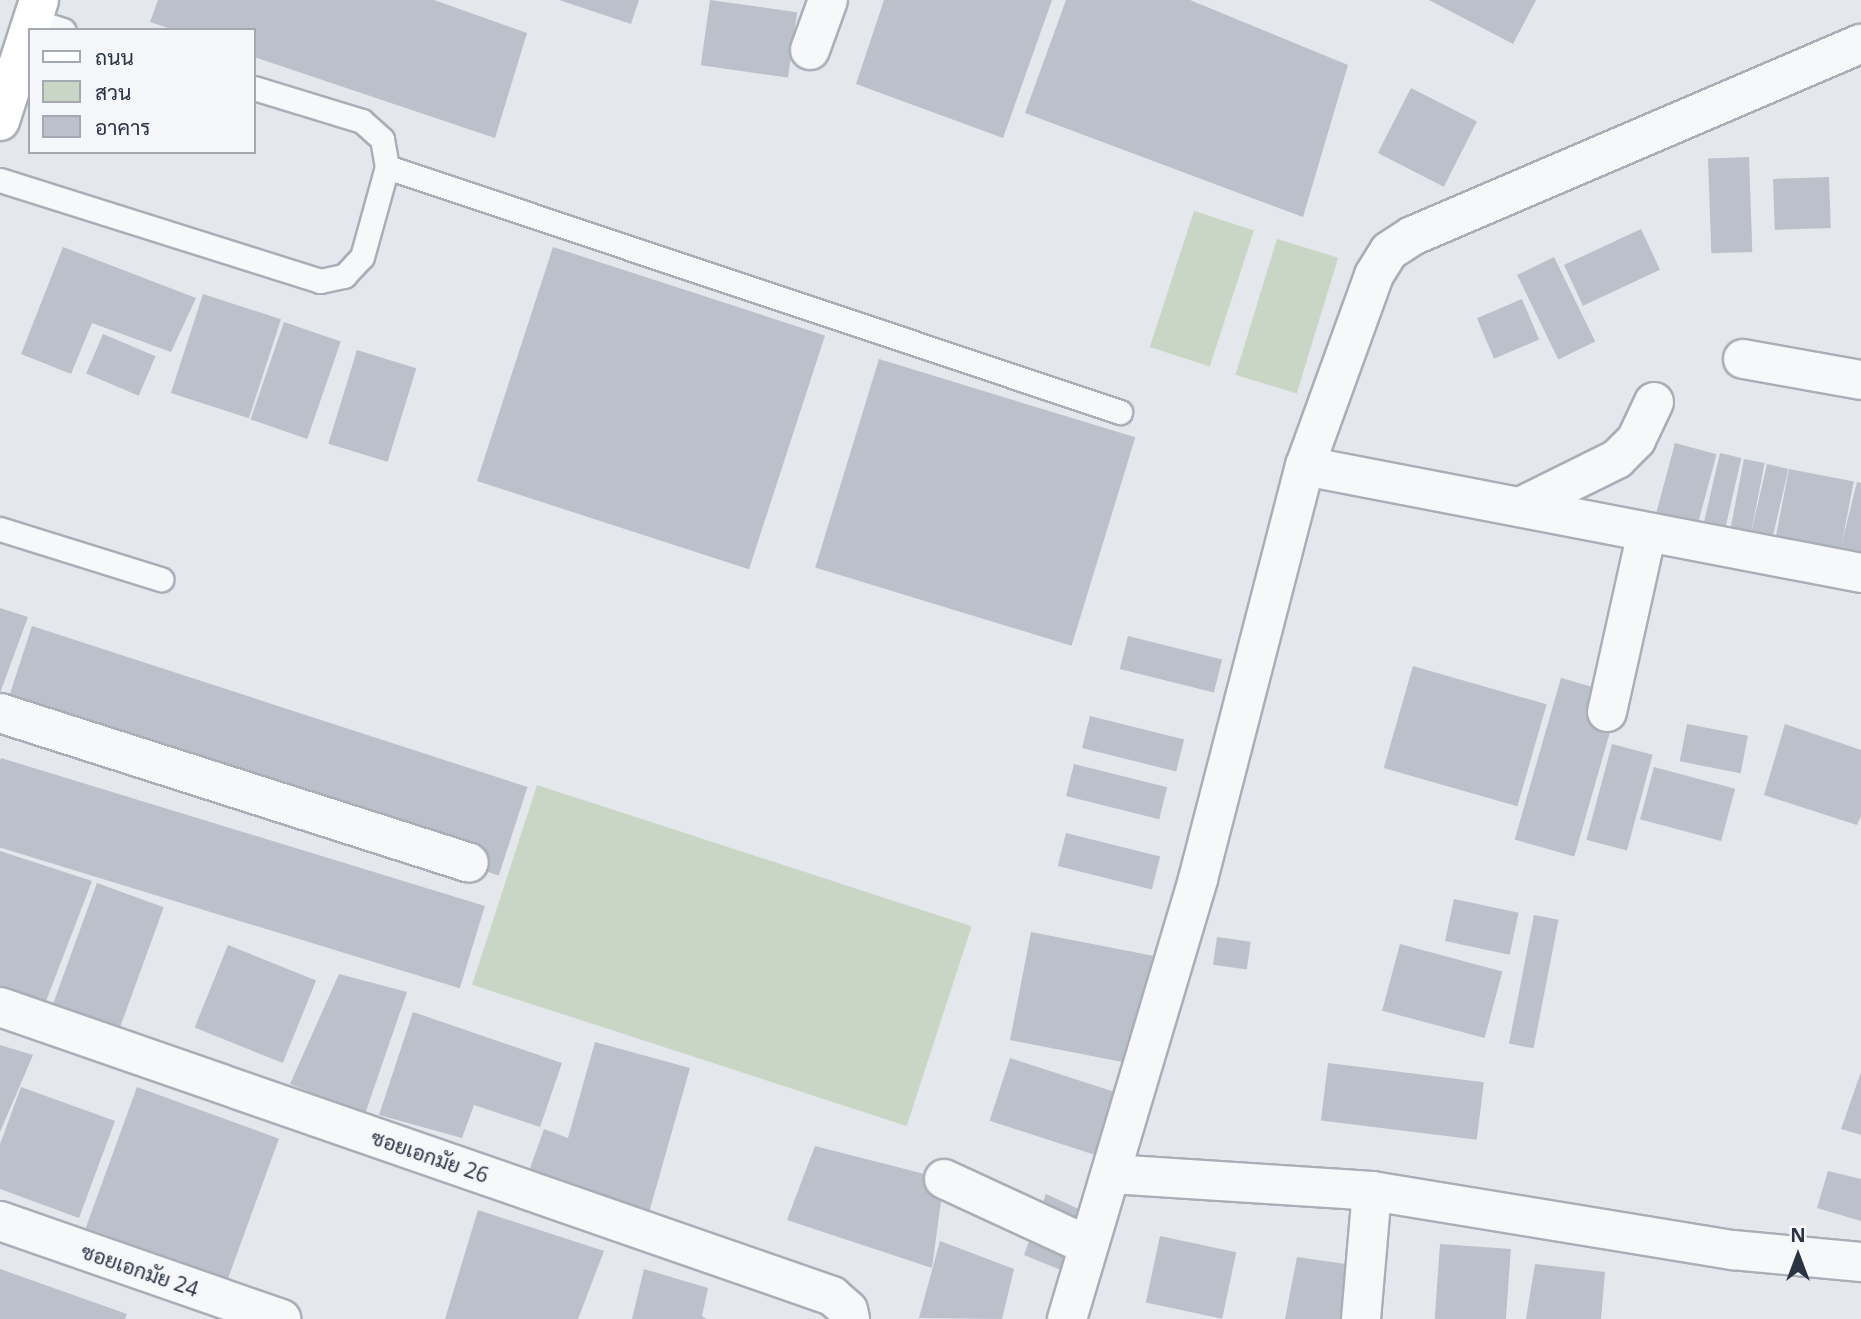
<!DOCTYPE html>
<html>
<head>
<meta charset="utf-8">
<style>
	body { margin:0 }
	#map { position:relative; width:1861px; height:1319px; overflow:hidden; background:#e4e7ec; font-family:"Open Sans",Sarabun,sans-serif }
	div>[style] { position:absolute }
	.green>* { inset:0; background:#c9d6c5; transform-origin:0 0 }
	.building>* { inset:0; background:#bbc0ca; transform-origin:0 0 }
	.roads { filter:drop-shadow(2px 0 #a9aeb7) drop-shadow(-2px 0 #a9aeb7) drop-shadow(0 2px #a9aeb7) drop-shadow(0 -2px #a9aeb7) }
	.service>* { height:23px; margin:-11.5px; padding:0 11.5px; transform-origin:11.5px; border-radius:11.5px; background:#f7f8fa }
	.minor>* { height:38px; margin:-19px; padding:0 19px; transform-origin:19px; border-radius:19px; background:#f7f8fa }
	.primary>* { height:38px; margin:-19px; padding:0 19px; transform-origin:19px; border-radius:19px; background:#fff }
	span { translate:-50% -50%; white-space:nowrap; text-align:center; line-height:1.15; -webkit-text-stroke:5px #f4f6f9; paint-order:stroke }
	.street-label { font-size:21px; color:#2b3445 }
	.legend { position:absolute; left:28px; top:28px; width:228px; height:126px; box-sizing:border-box; background:#f4f6f9; border:2px solid #a4a8b1; margin:0; padding:9px 12px; list-style:none; font-size:21px; color:#2b3445 }
	.legend li { display:flex; align-items:center; gap:14px; height:35px }
	.legend b { width:35px; border:2px solid #a4a8b1 }
	.north { position:absolute; left:1763px; top:1221px; width:70px; height:70px; -webkit-text-stroke:5px #f4f6f9; paint-order:stroke; rotate:0deg; font-size:19px; font-weight:700; line-height:28px; text-align:center; color:#2b3445 }
	.north::after { content:''; display:block; margin:auto; width:24px; height:32px; background:#2b3445; clip-path:polygon(50% 0,100% 100%,50% 72%,0 100%) }
</style>
</head>
<body>
<div id="map">
	<div class="green">
		<div style="left:1194px;top:211px;width:63px;height:143px;rotate:18deg"></div>
		<div style="left:1277px;top:239px;width:64px;height:142px;rotate:17deg"></div>
		<div style="left:537px;top:785px;width:457px;height:210px;rotate:18deg"></div>
	</div>
	<div class="building">
		<div style="clip-path:polygon(158px 0,434px 0,527px 33px,495px 138px,254px 57px,254px 30px,174px 30px,150px 22px)"></div>
		<div style="clip-path:polygon(559px 0,639px 0,631px 24px)"></div>
		<div style="left:710px;top:0;width:88px;height:66px;rotate:8deg"></div>
		<div style="clip-path:polygon(884px 0,1052px 0,1003px 138px,856px 84px)"></div>
		<div style="clip-path:polygon(1066px 0,1190px 0,1348px 65px,1303px 217px,1025px 113px)"></div>
		<div style="clip-path:polygon(1429px 0,1536px 0,1513px 44px)"></div>
		<div style="left:1411px;top:88px;width:74px;height:73px;rotate:27deg"></div>
		<div style="left:1749px;top:157px;width:95px;height:41px;rotate:88deg"></div>
		<div style="left:1829px;top:177px;width:51px;height:56px;rotate:88deg"></div>
		<div style="left:1641px;top:229px;width:45px;height:85px;rotate:65deg"></div>
		<div style="clip-path:polygon(63px 247px,196px 298px,171px 352px,92px 323px,71px 374px,21px 354px)"></div>
		<div style="left:553px;top:247px;width:286px;height:246px;rotate:18deg"></div>
		<div style="left:1554px;top:257px;width:94px;height:41px;rotate:64deg"></div>
		<div style="left:203px;top:294px;width:82px;height:104px;rotate:18deg"></div>
		<div style="left:1522px;top:299px;width:44px;height:49px;rotate:67deg"></div>
		<div style="left:284px;top:322px;width:60px;height:103px;rotate:19deg"></div>
		<div style="left:103px;top:334px;width:57px;height:43px;rotate:23deg"></div>
		<div style="left:357px;top:350px;width:62px;height:98px;rotate:17deg"></div>
		<div style="left:879px;top:359px;width:268px;height:218px;rotate:17deg"></div>
		<div style="left:1675px;top:443px;width:43px;height:82px;rotate:15deg"></div>
		<div style="left:1720px;top:453px;width:22px;height:82px;rotate:13deg"></div>
		<div style="left:1744px;top:459px;width:21px;height:81px;rotate:11deg"></div>
		<div style="left:1767px;top:464px;width:22px;height:81px;rotate:13deg"></div>
		<div style="left:1789px;top:469px;width:66px;height:82px;rotate:11deg"></div>
		<div style="clip-path:polygon(1857px 482px,1861px 483px,1861px 568px,1837px 562px)"></div>
		<div style="clip-path:polygon(0 608px,28px 617px,0 693px)"></div>
		<div style="left:32px;top:626px;width:521px;height:93px;rotate:18deg"></div>
		<div style="left:1128px;top:636px;width:97px;height:34px;rotate:14deg"></div>
		<div style="left:1413px;top:666px;width:139px;height:106px;rotate:16deg"></div>
		<div style="left:1561px;top:678px;width:62px;height:168px;rotate:16deg"></div>
		<div style="left:1090px;top:716px;width:97px;height:33px;rotate:14deg"></div>
		<div style="left:1687px;top:724px;width:62px;height:38px;rotate:11deg"></div>
		<div style="clip-path:polygon(1785px 724px,1861px 750px,1861px 816px,1857px 825px,1764px 795px)"></div>
		<div style="left:1612px;top:744px;width:42px;height:99px;rotate:15deg"></div>
		<div style="left:1px;top:758px;width:506px;height:86px;rotate:17deg"></div>
		<div style="left:1074px;top:764px;width:96px;height:33px;rotate:14deg"></div>
		<div style="left:1654px;top:767px;width:84px;height:54px;rotate:15deg"></div>
		<div style="left:1066px;top:833px;width:97px;height:34px;rotate:14deg"></div>
		<div style="clip-path:polygon(0 851px,92px 881px,43px 1009px,0 994px)"></div>
		<div style="left:97px;top:883px;width:71px;height:132px;rotate:20deg"></div>
		<div style="left:1454px;top:899px;width:66px;height:43px;rotate:12deg"></div>
		<div style="left:1534px;top:915px;width:25px;height:131px;rotate:11deg"></div>
		<div style="left:1031px;top:932px;width:124px;height:110px;rotate:11deg"></div>
		<div style="left:1217px;top:937px;width:34px;height:28px;rotate:8deg"></div>
		<div style="left:1400px;top:944px;width:106px;height:69px;rotate:15deg"></div>
		<div style="left:228px;top:945px;width:95px;height:89px;rotate:22deg"></div>
		<div style="clip-path:polygon(339px 974px,407px 992px,365px 1114px,290px 1084px)"></div>
		<div style="clip-path:polygon(413px 1012px,562px 1063px,540px 1127px,474px 1105px,462px 1138px,379px 1115px)"></div>
		<div style="clip-path:polygon(595px 1042px,690px 1068px,648px 1216px,527px 1177px,544px 1129px,568px 1138px)"></div>
		<div style="clip-path:polygon(0 1045px,33px 1055px,0 1132px)"></div>
		<div style="left:1010px;top:1058px;width:120px;height:66px;rotate:18deg"></div>
		<div style="left:1328px;top:1063px;width:157px;height:58px;rotate:7deg"></div>
		<div style="clip-path:polygon(1861px 1072px,1861px 1135px,1841px 1129px)"></div>
		<div style="clip-path:polygon(21px 1087px,115px 1121px,79px 1218px,0 1189px,0 1144px)"></div>
		<div style="left:137px;top:1087px;width:151px;height:155px;rotate:20deg"></div>
		<div style="clip-path:polygon(815px 1146px,944px 1179px,932px 1268px,787px 1220px)"></div>
		<div style="clip-path:polygon(1828px 1171px,1861px 1179px,1861px 1221px,1817px 1208px)"></div>
		<div style="clip-path:polygon(1046px 1194px,1096px 1217px,1078px 1277px,1024px 1255px)"></div>
		<div style="clip-path:polygon(478px 1210px,604px 1251px,578px 1319px,445px 1319px)"></div>
		<div style="left:1160px;top:1236px;width:78px;height:68px;rotate:12deg"></div>
		<div style="clip-path:polygon(940px 1241px,1014px 1269px,1002px 1319px,919px 1318px)"></div>
		<div style="left:1440px;top:1244px;width:71px;height:75px;rotate:4deg"></div>
		<div style="clip-path:polygon(1297px 1257px,1366px 1267px,1357px 1319px,1285px 1319px)"></div>
		<div style="clip-path:polygon(1535px 1264px,1605px 1272px,1601px 1319px,1526px 1319px)"></div>
		<div style="clip-path:polygon(0 1269px,127px 1314px,125px 1319px,0 1319px)"></div>
		<div style="clip-path:polygon(644px 1269px,708px 1288px,702px 1316px,707px 1319px,632px 1319px)"></div>
	</div>
	<div class="roads">
		<div class="service">
			<div style="left:32px;top:20px;width:33px;rotate:18deg"></div>
			<div style="left:387px;top:167px;width:773px;rotate:18.48deg"></div>
			<div style="left:0;top:180px;width:336px;rotate:17.5deg"></div>
			<div style="left:320px;top:281px;width:25px;rotate:-12deg"></div>
			<div style="left:344px;top:276px;width:26px;rotate:-47deg"></div>
			<div style="left:362px;top:257px;width:93px;rotate:-74.5deg"></div>
			<div style="left:387px;top:167px;width:28px;rotate:-100deg"></div>
			<div style="left:382px;top:139px;width:27px;rotate:-138deg"></div>
			<div style="left:362px;top:121px;width:113px;rotate:-163deg"></div>
			<div style="left:0;top:529px;width:169px;rotate:17.3deg"></div>
		</div>
		<div class="minor">
			<div style="left:810px;top:50px;width:53px;rotate:-70.2deg"></div>
			<div style="left:1743px;top:359px;width:120px;rotate:10.1deg"></div>
			<div style="left:1305px;top:466px;width:566px;rotate:10.89deg"></div>
			<div style="left:1520px;top:507px;width:108px;rotate:-26.3deg"></div>
			<div style="left:1617px;top:459px;width:27px;rotate:-45deg"></div>
			<div style="left:1636px;top:440px;width:42px;rotate:-64.7deg"></div>
			<div style="left:1607px;top:712px;width:184px;rotate:-77.5deg"></div>
			<div style="left:0;top:713px;width:492px;rotate:17.7deg"></div>
			<div style="left:0;top:1007px;width:881px;rotate:19.15deg"></div>
			<div style="left:832px;top:1296px;width:21px;rotate:41deg"></div>
			<div style="left:848px;top:1310px;width:9px;rotate:77deg"></div>
			<div style="left:1111px;top:1174px;width:262px;rotate:3.7deg"></div>
			<div style="left:1372px;top:1191px;width:366px;rotate:9.3deg"></div>
			<div style="left:1733px;top:1250px;width:129px;rotate:5.4deg"></div>
			<div style="left:944px;top:1179px;width:157px;rotate:24.8deg"></div>
			<div style="left:0;top:1221px;width:298px;rotate:19.2deg"></div>
			<div style="left:1067px;top:1319px;width:459px;rotate:-73.4deg"></div>
			<div style="left:1198px;top:879px;width:427px;rotate:-75.5deg"></div>
			<div style="left:1305px;top:466px;width:203px;rotate:-70.1deg"></div>
			<div style="left:1374px;top:275px;width:28px;rotate:-58deg"></div>
			<div style="left:1389px;top:251px;width:27px;rotate:-33deg"></div>
			<div style="left:1412px;top:236px;width:488px;rotate:-23.2deg"></div>
			<div style="left:1361px;top:1319px;width:128px;rotate:-85.1deg"></div>
		</div>
		<div class="primary">
			<div style="left:0;top:121px;width:127px;rotate:-72.1deg"></div>
		</div>
	</div>
	<div class="street-label">
		<span style="left:430px;top:1156px;rotate:19deg">ซอยเอกมัย 26</span>
		<span style="left:140px;top:1270px;rotate:19deg">ซอยเอกมัย 24</span>
	</div>
	<ul class="legend">
	<li><b style="height:9px;background:#fff"></b>ถนน</li>
	<li><b style="height:19px;background:#c9d6c5"></b>สวน</li>
	<li><b style="height:19px;background:#bbc0ca"></b>อาคาร</li>
	</ul>
	<div class="north">N</div>
</div>
</body>
</html>
